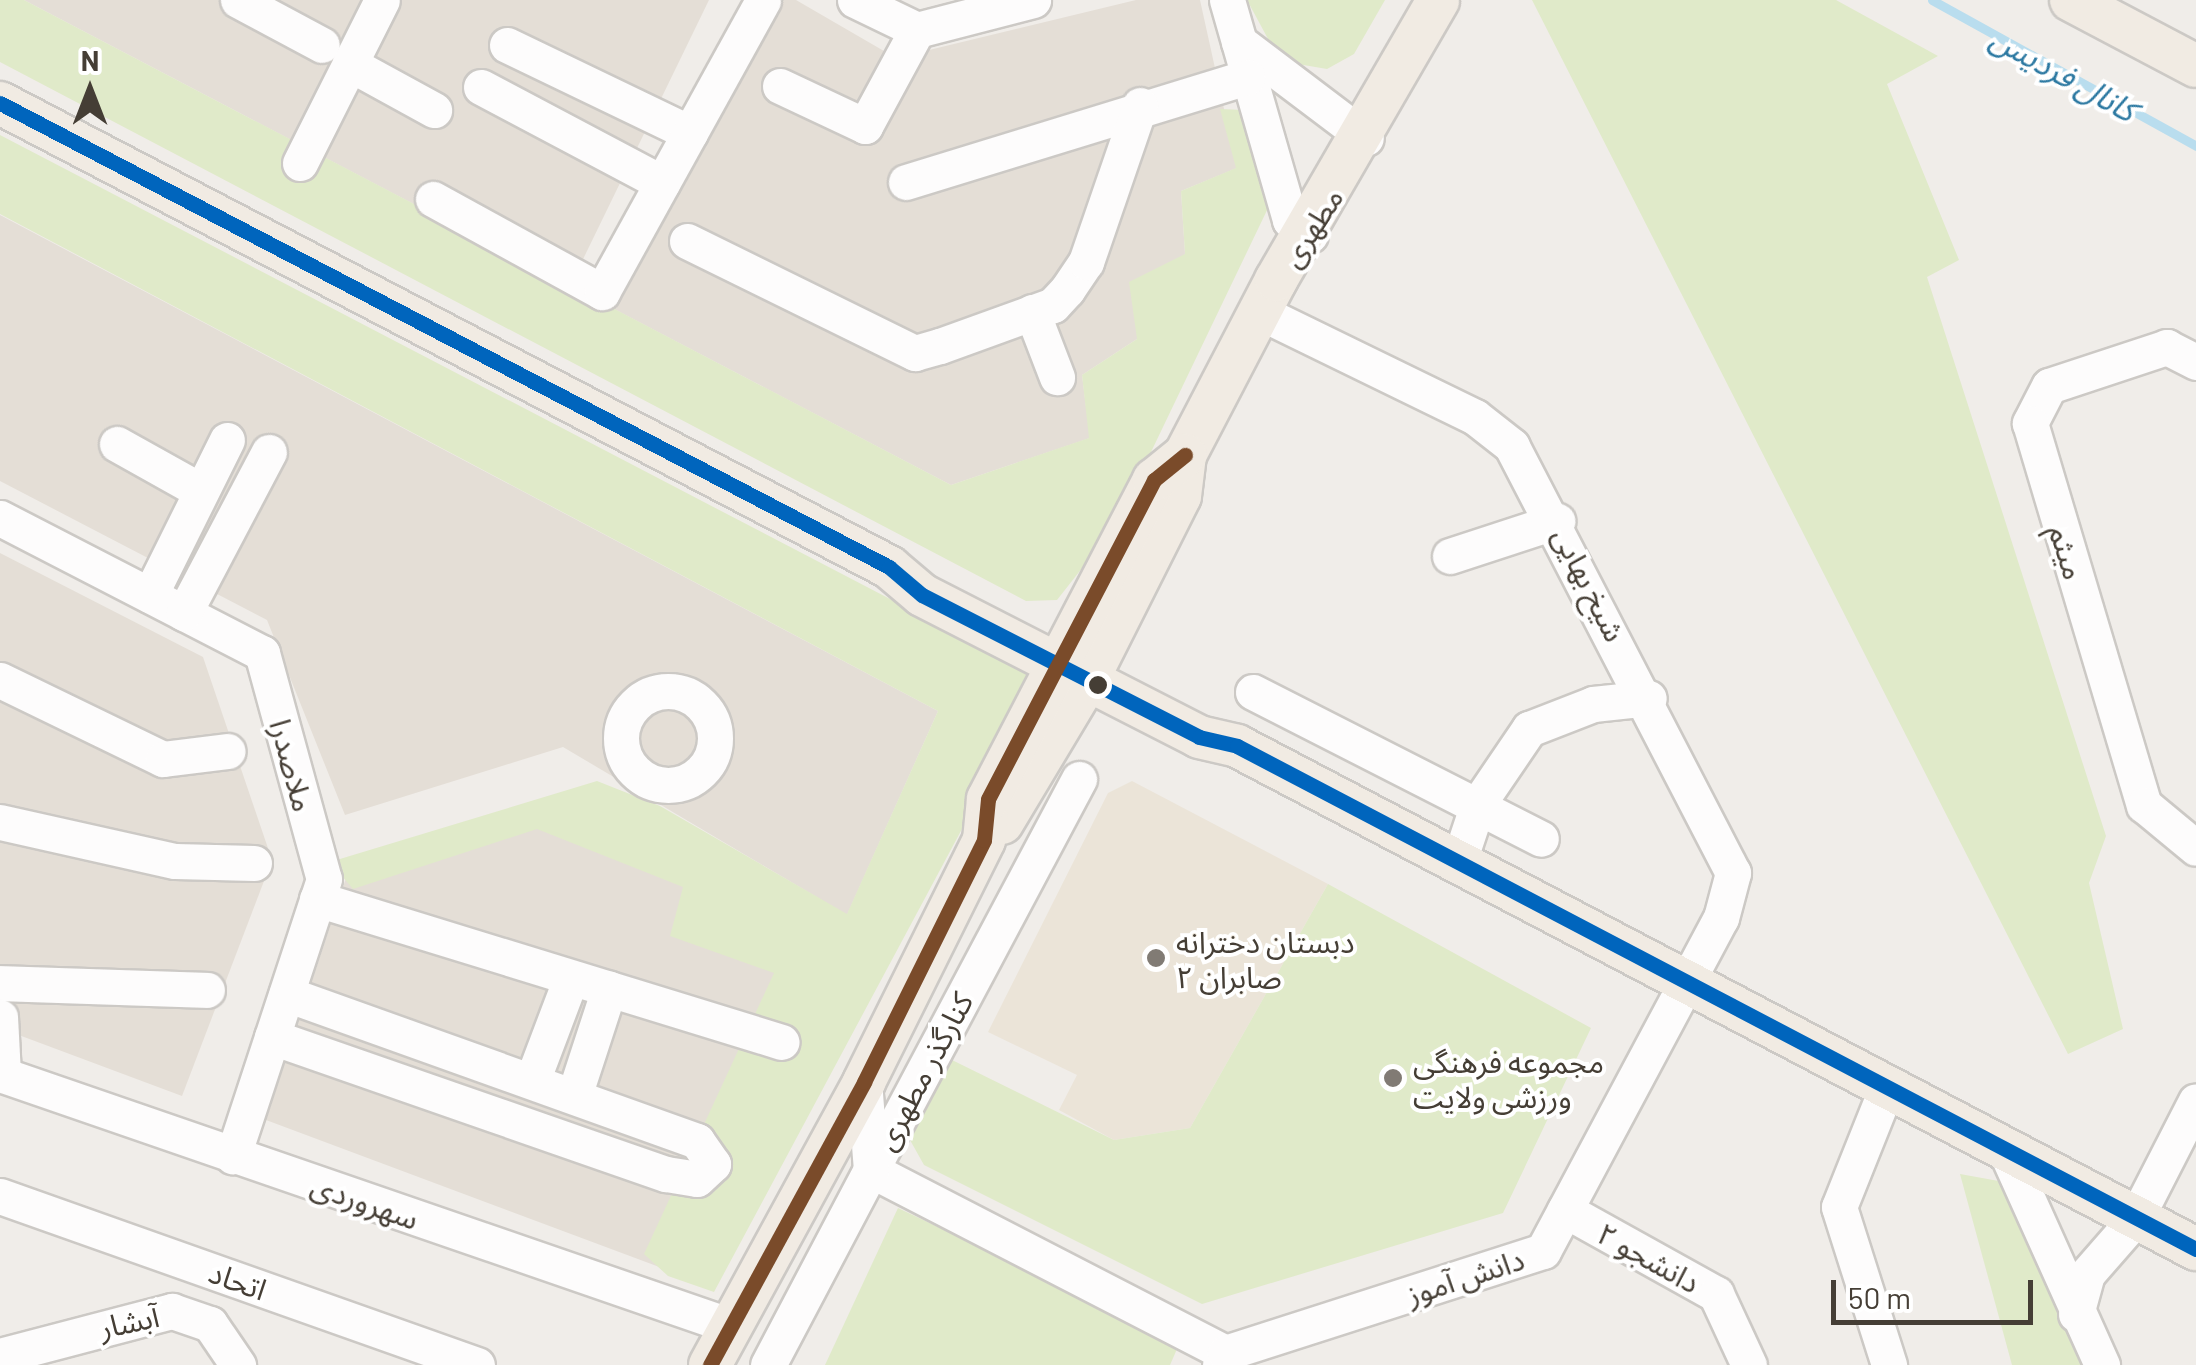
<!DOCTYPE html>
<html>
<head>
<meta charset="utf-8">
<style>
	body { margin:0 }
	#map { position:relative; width:2196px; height:1365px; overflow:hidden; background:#f0ede9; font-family:Barlow,"Noto Sans Arabic",sans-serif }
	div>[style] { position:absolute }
	.residential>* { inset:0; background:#e4ded6 }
	.education>* { inset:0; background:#ebe4d8 }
	.green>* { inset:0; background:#e0eac9 }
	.stream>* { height:9px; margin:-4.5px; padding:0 4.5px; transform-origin:4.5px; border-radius:4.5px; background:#b9ddee }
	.roads { filter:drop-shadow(2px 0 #ccc9c5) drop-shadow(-2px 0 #ccc9c5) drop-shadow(0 2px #ccc9c5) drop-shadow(0 -2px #ccc9c5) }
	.minor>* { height:35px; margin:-17.5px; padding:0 17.5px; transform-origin:17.5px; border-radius:17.5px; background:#fdfcfc }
	.minor>.ring { margin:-17.5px; padding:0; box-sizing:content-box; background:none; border:35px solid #fdfcfc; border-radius:50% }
	.major>* { height:42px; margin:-21px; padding:0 21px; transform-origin:21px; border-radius:21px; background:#f1ebe3 }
	.bus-1>* { height:15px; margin:-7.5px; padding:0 7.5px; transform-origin:7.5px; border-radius:7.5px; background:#0065bd }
	.bus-2>* { height:15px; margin:-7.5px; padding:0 7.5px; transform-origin:7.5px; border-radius:7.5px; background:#7a4b2a }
	.dots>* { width:28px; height:28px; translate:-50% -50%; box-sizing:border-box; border:5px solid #fff; border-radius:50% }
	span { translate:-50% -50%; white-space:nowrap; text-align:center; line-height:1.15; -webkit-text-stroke:8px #fff; paint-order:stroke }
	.street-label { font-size:30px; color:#453e35 }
	.poi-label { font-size:30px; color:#453e35 }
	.left { translate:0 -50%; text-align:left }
	.water-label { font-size:32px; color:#2b78a1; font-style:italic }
	.north { position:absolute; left:40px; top:40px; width:100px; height:100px; -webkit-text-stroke:8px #fff; paint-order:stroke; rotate:0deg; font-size:28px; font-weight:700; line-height:40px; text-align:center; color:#453e35 }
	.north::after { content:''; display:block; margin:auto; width:35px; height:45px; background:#453e35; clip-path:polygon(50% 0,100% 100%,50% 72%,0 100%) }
	.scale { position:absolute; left:1831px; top:1280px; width:202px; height:45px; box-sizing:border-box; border:5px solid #453e35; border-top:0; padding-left:12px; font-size:30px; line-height:35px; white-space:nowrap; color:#453e35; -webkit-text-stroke:8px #fff; paint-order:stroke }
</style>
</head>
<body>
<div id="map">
	<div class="residential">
		<div style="clip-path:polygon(24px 0,709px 0,570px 286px)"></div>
		<div style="clip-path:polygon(746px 0,796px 0,896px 58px,1136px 0,1200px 0,1237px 168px,1181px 191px,1185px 254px,1137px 339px,1082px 375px,1090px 438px,951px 485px,591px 297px)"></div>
		<div style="clip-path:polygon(0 215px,938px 711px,847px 915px,563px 747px,345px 815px,267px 620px,0 481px)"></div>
		<div style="clip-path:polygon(0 553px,203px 657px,272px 860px,182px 1096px,0 1028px)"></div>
		<div style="clip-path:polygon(532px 816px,823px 939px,662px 1268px,266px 1120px,347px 875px)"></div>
	</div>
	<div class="education">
		<div style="clip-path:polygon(1132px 781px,1328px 884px,1190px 1128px,1114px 1140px,1059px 1110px,1077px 1075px,988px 1032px,1108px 793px)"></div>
	</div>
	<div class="green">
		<div style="clip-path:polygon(0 0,24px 0,951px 485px,1089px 438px,1082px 375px,1137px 339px,1129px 282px,1185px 254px,1181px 191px,1236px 168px,1220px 109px,1244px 110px,1270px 204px,1116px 525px,1057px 600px,1026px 601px,0 62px)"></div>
		<div style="clip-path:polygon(1247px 0,1385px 0,1354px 54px,1327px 69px,1280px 61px)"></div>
		<div style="clip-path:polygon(1532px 0,1836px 0,1938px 56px,1887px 84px,1959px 260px,1927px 277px,2106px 836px,2089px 883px,2123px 1029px,2068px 1054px)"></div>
		<div style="clip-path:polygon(0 135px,1028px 671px,1030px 702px,714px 1292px,668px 1276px,644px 1254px,774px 973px,670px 936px,683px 887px,537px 829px,353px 889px,330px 862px,597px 781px,660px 806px,847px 914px,938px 711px,0 214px)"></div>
		<div style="clip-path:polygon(1328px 884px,1591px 1028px,1503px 1213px,1202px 1304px,924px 1165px,910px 1140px,952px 1060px,1114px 1140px,1190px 1128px)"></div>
		<div style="clip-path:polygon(1960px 1174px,2015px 1184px,2097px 1365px,2012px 1365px)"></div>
		<div style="clip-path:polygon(898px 1208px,1180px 1342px,1170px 1365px,825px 1365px)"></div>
	</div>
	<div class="stream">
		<div style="left:1932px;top:0;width:302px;rotate:28.9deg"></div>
	</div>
	<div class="roads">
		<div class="minor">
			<div style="left:238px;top:0;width:95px;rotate:28.2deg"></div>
			<div style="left:855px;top:0;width:69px;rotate:25.8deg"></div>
			<div style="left:917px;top:30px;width:120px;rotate:-14.5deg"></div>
			<div style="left:1227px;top:0;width:229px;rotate:74deg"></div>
			<div style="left:1290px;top:220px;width:25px;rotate:37deg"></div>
			<div style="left:1239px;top:42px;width:159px;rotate:37.1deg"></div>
			<div style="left:507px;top:45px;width:203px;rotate:25.7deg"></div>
			<div style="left:350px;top:64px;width:96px;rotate:28.7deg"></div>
			<div style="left:780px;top:86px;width:94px;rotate:25.2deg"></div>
			<div style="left:865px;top:126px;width:109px;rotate:-61.6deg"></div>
			<div style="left:481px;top:87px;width:205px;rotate:27.9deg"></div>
			<div style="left:300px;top:163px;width:182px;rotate:-63.3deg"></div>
			<div style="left:906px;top:182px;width:357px;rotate:-17.1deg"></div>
			<div style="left:433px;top:199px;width:193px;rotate:28.8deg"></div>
			<div style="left:602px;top:292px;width:333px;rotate:-61.1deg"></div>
			<div style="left:687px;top:241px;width:254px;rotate:26.2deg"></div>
			<div style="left:915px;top:353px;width:26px;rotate:-16deg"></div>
			<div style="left:940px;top:346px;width:120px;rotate:-19.9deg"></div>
			<div style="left:1053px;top:305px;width:21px;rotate:-47deg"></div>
			<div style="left:1067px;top:290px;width:34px;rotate:-56deg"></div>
			<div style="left:1086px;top:262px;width:166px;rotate:-71deg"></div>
			<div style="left:1032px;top:312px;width:70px;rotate:69deg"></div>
			<div style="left:2196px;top:362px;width:33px;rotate:-153deg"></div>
			<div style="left:2167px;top:347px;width:124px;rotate:161.7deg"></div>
			<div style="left:2049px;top:386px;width:42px;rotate:117.2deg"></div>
			<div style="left:2030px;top:423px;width:399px;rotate:73.4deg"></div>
			<div style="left:2144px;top:805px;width:67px;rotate:39.6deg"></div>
			<div style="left:117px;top:444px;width:96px;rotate:29.2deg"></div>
			<div style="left:0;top:518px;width:295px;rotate:27.3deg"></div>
			<div style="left:262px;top:653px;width:234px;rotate:74.7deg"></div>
			<div style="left:324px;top:879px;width:292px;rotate:108.2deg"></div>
			<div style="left:1450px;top:556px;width:113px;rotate:-18.1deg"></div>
			<div style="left:150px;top:595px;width:173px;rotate:-63.6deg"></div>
			<div style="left:184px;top:613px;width:182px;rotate:-62.2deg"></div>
			<div style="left:0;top:680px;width:181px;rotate:25.9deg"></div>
			<div style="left:163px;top:759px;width:65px;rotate:-7deg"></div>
			<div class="ring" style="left:621px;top:691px;width:59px;height:59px"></div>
			<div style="left:1253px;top:692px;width:323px;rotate:27deg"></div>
			<div style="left:1079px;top:779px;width:443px;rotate:118deg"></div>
			<div style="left:871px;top:1170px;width:399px;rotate:27.3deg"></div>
			<div style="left:0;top:822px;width:179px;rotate:12.6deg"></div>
			<div style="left:175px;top:861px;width:79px;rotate:1.5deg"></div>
			<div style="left:1458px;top:864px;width:63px;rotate:-71.6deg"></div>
			<div style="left:1478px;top:804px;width:91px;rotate:-55.8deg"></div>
			<div style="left:1529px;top:729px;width:69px;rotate:-21.3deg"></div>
			<div style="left:1593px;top:704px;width:56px;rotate:-6.1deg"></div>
			<div style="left:317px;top:899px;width:486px;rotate:17.1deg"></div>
			<div style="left:0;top:983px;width:207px;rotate:1.9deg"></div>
			<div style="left:0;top:1017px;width:58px;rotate:87deg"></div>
			<div style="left:272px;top:1037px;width:417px;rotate:19.2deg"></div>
			<div style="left:666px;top:1174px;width:31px;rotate:9deg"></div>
			<div style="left:697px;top:1179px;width:22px;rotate:-43deg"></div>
			<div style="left:713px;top:1164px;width:28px;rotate:-125deg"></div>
			<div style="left:697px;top:1141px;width:436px;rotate:-160.3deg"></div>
			<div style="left:0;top:1074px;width:773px;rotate:19.02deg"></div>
			<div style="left:532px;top:1081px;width:110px;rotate:-69.3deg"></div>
			<div style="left:1887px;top:1087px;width:129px;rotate:111.8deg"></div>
			<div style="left:1839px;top:1207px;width:166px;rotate:72.4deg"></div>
			<div style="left:574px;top:1096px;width:113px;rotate:-71.9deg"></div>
			<div style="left:2005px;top:1149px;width:237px;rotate:65.8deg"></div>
			<div style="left:0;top:1196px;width:506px;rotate:19.51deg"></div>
			<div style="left:1565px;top:1210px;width:173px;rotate:29.1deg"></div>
			<div style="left:1716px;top:1294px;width:78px;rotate:65.1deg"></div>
			<div style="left:2076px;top:1314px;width:41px;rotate:-74.6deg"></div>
			<div style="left:2087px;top:1274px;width:74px;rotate:-48.8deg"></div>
			<div style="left:2136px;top:1218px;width:131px;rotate:-62.9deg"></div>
			<div style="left:0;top:1356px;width:178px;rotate:-14.7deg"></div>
			<div style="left:172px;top:1311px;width:40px;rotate:18.9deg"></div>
			<div style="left:210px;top:1324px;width:50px;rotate:55.7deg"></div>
			<div style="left:768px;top:1365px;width:221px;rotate:-62.2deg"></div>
			<div style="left:871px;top:1170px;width:88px;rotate:-94.5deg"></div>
			<div style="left:1220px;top:1365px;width:13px;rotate:-67deg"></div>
			<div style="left:1225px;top:1353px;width:334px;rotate:-17.8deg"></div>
			<div style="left:1543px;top:1251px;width:378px;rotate:-61.9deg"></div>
			<div style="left:1721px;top:918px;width:47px;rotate:-75.1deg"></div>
			<div style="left:1733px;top:873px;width:481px;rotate:-117.4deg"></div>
			<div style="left:1512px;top:446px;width:47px;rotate:-141.9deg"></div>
			<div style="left:1475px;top:417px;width:239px;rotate:-154deg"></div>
		</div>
		<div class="major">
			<div style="left:2071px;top:0;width:141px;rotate:27.8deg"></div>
			<div style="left:0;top:103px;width:1003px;rotate:27.56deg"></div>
			<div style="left:889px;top:567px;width:43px;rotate:40.3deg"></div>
			<div style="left:922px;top:595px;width:311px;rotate:27.1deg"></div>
			<div style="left:1199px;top:737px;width:39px;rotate:13deg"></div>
			<div style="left:1237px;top:746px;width:1083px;rotate:27.68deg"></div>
			<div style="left:1002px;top:823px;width:165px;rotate:-59.1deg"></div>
			<div style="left:1087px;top:681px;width:207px;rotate:-63.3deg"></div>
			<div style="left:1180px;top:496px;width:41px;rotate:-83deg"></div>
			<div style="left:1185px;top:455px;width:197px;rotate:-62.5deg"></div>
			<div style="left:1276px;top:280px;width:323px;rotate:-59.9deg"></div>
			<div style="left:710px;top:1365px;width:322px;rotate:-61.4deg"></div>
			<div style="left:864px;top:1082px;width:270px;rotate:-63.6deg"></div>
			<div style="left:984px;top:840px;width:41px;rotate:-84.4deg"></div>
			<div style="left:988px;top:799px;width:360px;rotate:-62.5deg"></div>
			<div style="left:1154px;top:480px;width:40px;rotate:-39deg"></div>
		</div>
	</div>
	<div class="bus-1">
		<div style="left:0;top:103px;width:1003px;rotate:27.56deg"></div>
		<div style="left:889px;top:567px;width:43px;rotate:40.3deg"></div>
		<div style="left:922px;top:595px;width:311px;rotate:27.1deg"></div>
		<div style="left:1199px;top:737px;width:39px;rotate:13deg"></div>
		<div style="left:1237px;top:746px;width:1083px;rotate:27.68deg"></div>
	</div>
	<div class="bus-2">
		<div style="left:710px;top:1365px;width:322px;rotate:-61.4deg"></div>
		<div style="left:864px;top:1082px;width:270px;rotate:-63.6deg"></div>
		<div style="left:984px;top:840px;width:41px;rotate:-84.4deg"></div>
		<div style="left:988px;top:799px;width:360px;rotate:-62.5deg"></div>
		<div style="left:1154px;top:480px;width:40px;rotate:-39deg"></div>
	</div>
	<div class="dots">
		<div style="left:1098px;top:685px;background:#453e35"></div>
		<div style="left:1156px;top:958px;background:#817b74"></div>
		<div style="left:1393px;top:1078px;background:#817b74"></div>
	</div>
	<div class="street-label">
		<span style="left:1311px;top:227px;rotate:-57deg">مطهری</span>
		<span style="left:2068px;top:552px;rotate:73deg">میثم</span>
		<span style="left:1590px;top:584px;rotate:63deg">شیخ بهایی</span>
		<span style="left:293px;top:765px;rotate:75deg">ملاصدرا</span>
		<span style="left:923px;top:1071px;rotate:-62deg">کنارگذر مطهری</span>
		<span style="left:365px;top:1201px;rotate:19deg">سهروردی</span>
		<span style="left:1649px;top:1257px;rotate:29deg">دانشجو ۲</span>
		<span style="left:1465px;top:1276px;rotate:-18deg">دانش آموز</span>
		<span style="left:238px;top:1280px;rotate:20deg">اتحاد</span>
		<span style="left:129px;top:1321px;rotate:-12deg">آبشار</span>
	</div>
	<div class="poi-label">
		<span class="left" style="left:1176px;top:958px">دبستان دخترانه<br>صابران ۲</span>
		<span class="left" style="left:1413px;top:1078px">مجموعه فرهنگی<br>ورزشی ولایت</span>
	</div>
	<div class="water-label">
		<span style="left:2064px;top:73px;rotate:29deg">کانال فردیس</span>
	</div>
	<div class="north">N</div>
	<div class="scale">50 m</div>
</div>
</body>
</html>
